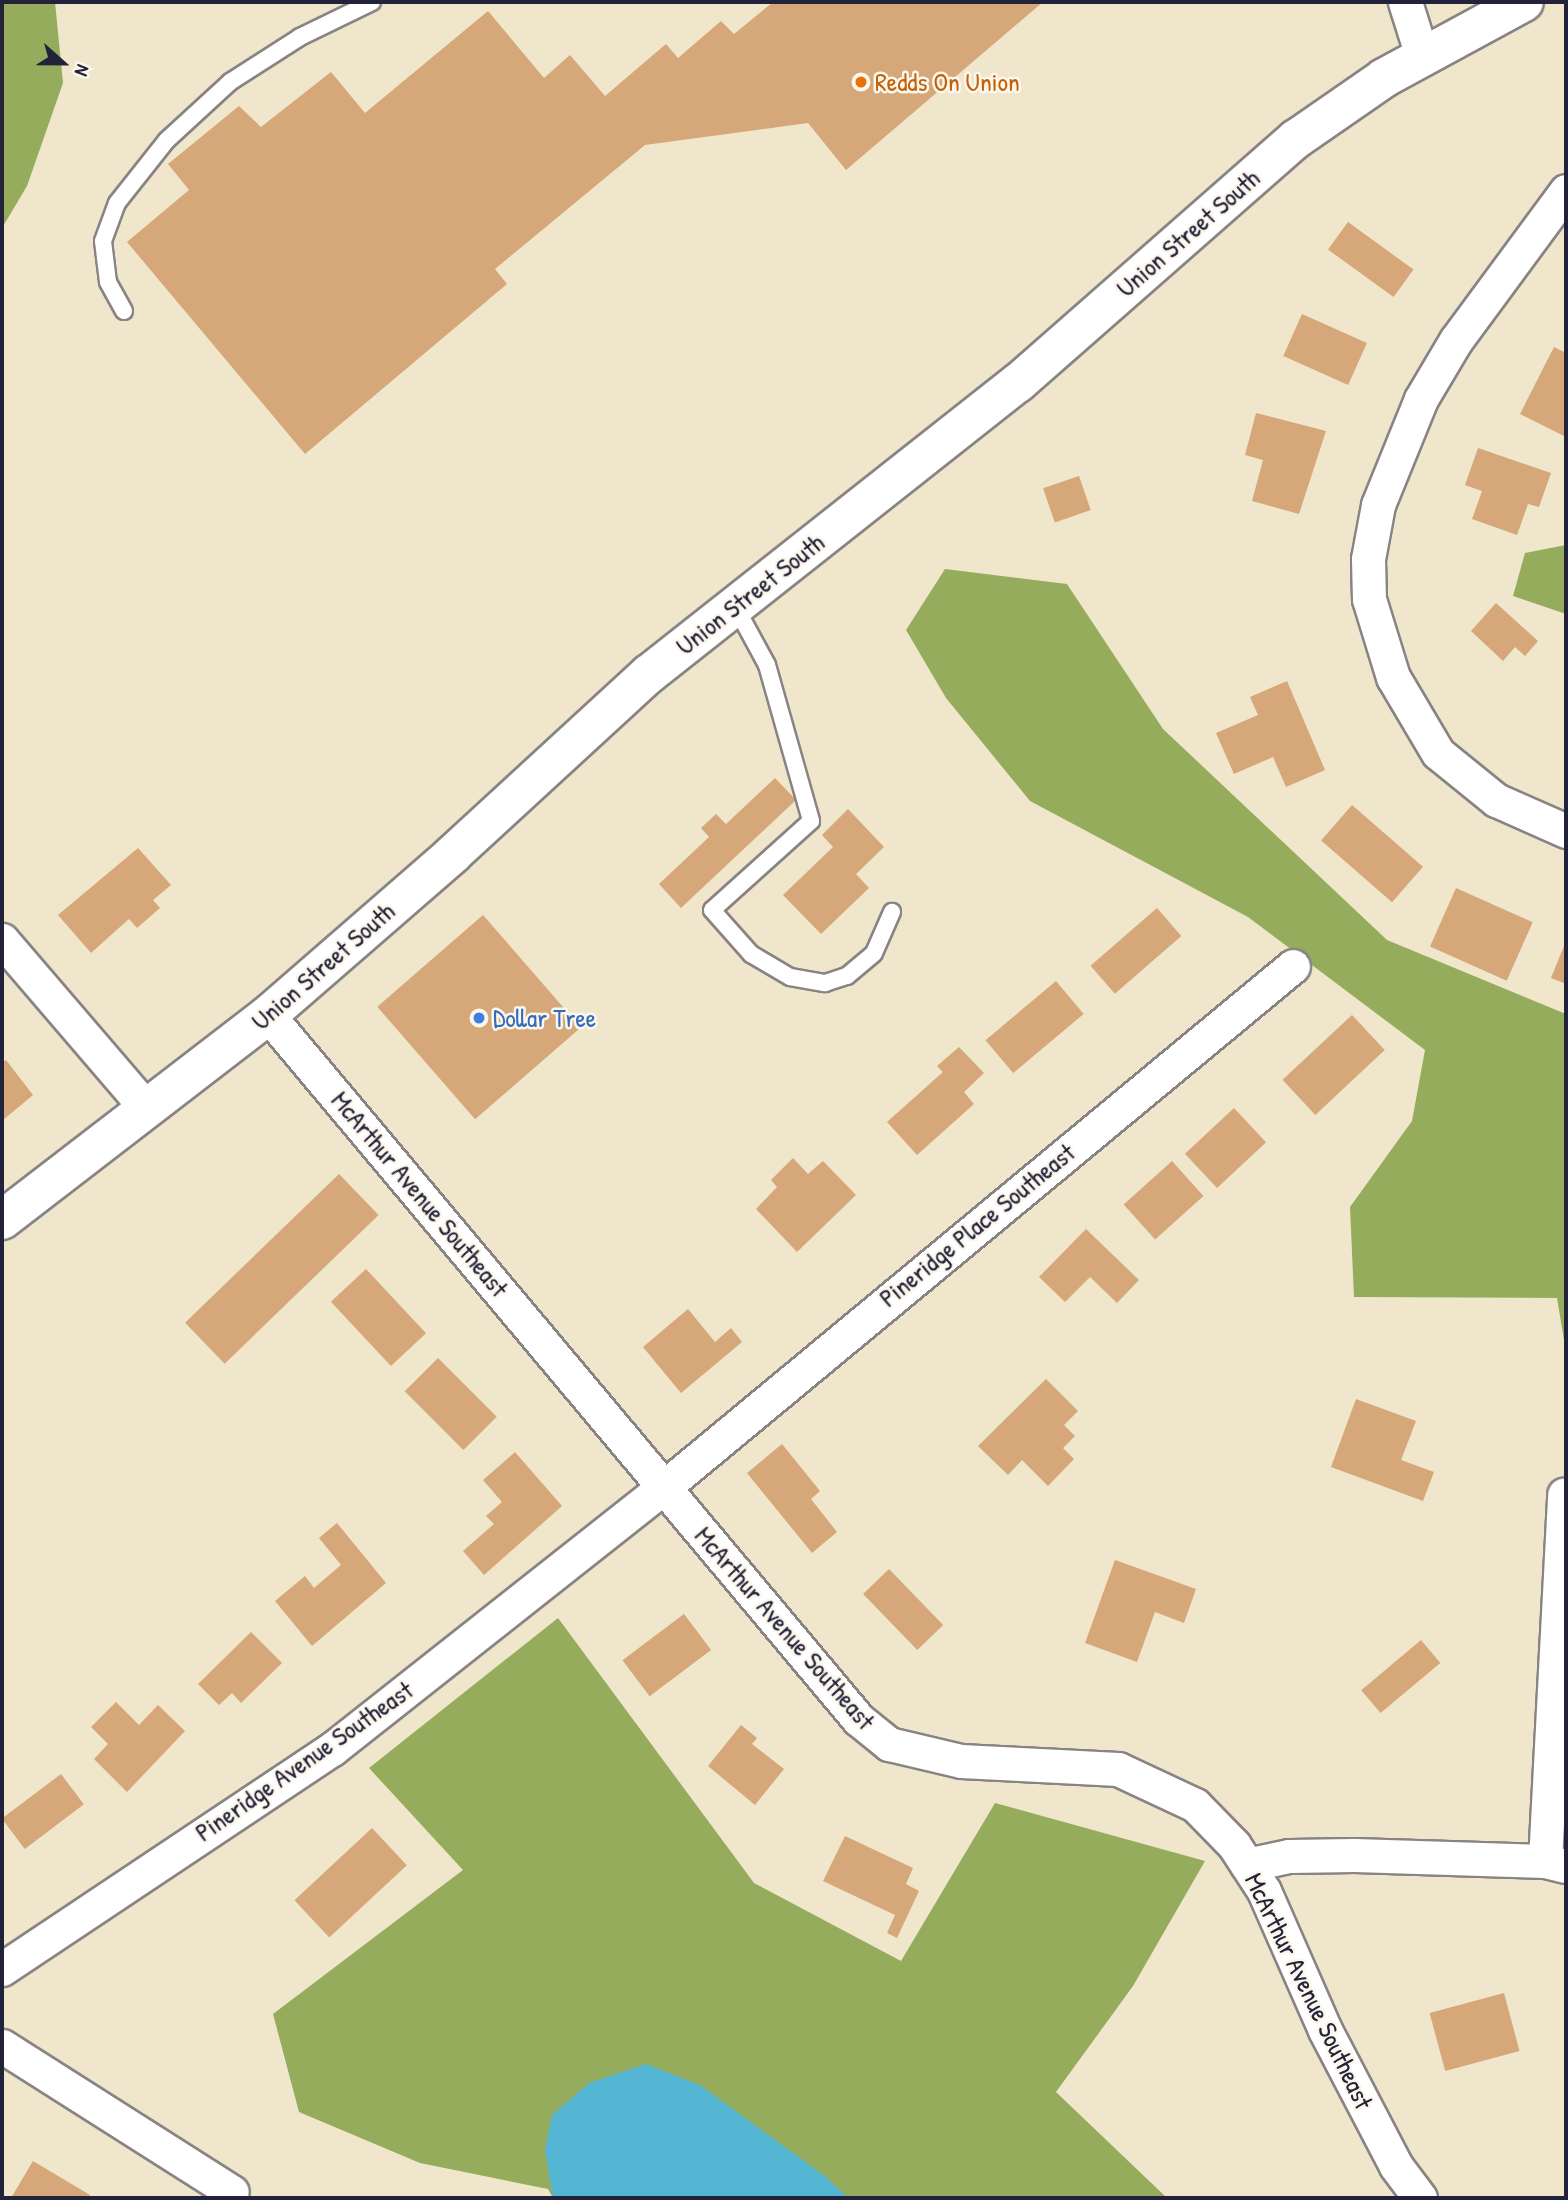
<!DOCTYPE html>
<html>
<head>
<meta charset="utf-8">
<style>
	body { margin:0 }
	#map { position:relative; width:1568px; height:2200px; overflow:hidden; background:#f0e6cb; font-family:"Patrick Hand",sans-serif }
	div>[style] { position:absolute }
	.forest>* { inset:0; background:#95ac5d }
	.water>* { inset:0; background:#54b5d3 }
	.building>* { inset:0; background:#d5a779; transform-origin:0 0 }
	.roads { filter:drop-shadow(2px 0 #898483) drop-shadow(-2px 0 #898483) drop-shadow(0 2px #898483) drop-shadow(0 -2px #898483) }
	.service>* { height:16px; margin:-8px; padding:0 8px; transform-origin:8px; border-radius:8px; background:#fff }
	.minor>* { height:33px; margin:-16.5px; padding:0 16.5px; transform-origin:16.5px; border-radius:16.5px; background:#fff }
	.secondary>* { height:38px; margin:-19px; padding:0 19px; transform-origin:19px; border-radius:19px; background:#fff }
	.dots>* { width:19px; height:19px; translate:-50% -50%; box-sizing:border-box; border:4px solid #fbf7ec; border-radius:50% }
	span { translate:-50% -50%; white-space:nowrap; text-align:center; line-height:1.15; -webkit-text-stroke:5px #fbf7ec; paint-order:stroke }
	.food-label { font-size:26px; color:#c56008 }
	.left { translate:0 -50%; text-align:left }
	.street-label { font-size:26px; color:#22223b }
	.shop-label { font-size:26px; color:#366cbe }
	.frame { position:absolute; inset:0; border:4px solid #22223b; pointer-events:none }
	.north { position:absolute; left:28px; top:28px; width:70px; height:70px; -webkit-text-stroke:5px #fbf7ec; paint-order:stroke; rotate:111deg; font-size:19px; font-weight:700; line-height:28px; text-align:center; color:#22223b }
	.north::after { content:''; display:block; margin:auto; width:24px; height:32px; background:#22223b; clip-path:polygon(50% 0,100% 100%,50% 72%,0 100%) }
</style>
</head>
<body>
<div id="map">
	<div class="forest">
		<div style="clip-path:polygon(2px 2px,55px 2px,63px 83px,27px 186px,2px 228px)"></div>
		<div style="clip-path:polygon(1566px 545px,1566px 614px,1513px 596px,1525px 553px)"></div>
		<div style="clip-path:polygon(945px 569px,1067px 584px,1163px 729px,1387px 940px,1566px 1014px,1566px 1352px,1557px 1298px,1354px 1297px,1350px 1207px,1412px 1121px,1425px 1050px,1248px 917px,1030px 801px,946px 698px,906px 630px)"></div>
		<div style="clip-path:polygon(558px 1618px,754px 1883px,901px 1961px,995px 1803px,1205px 1861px,1133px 1986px,1056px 2092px,1167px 2198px,553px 2198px,548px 2189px,420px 2163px,299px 2112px,273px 2014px,463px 1870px,369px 1768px)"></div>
	</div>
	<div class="water">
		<div style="clip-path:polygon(646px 2064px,700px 2085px,826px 2177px,848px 2198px,553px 2198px,545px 2150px,552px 2115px,589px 2083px)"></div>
	</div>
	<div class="building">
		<div style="clip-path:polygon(773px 2px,1043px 2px,846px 170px,808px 123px,645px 145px,495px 269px,507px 284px,305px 454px,127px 242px,189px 190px,168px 164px,239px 106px,261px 127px,331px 72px,365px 113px,488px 11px,544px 78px,570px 55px,605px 96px,666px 44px,678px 58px,721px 21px,734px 34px)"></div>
		<div style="left:1348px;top:222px;width:81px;height:34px;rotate:36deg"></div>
		<div style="left:1302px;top:314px;width:71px;height:46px;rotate:24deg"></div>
		<div style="clip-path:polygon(1554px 347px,1566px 353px,1566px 437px,1520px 414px)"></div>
		<div style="clip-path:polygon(1256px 413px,1326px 431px,1299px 514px,1252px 501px,1263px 460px,1245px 455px)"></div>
		<div style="clip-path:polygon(1478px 448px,1551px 473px,1539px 507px,1528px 504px,1517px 535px,1472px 519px,1482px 491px,1465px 485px)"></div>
		<div style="left:1079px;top:476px;width:36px;height:38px;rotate:71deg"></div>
		<div style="clip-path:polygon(1496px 603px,1538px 641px,1525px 656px,1515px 647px,1503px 661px,1471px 631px)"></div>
		<div style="clip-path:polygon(1287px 681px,1325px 770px,1286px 787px,1273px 757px,1234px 774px,1216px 733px,1258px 715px,1250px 697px)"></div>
		<div style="clip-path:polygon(775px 778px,796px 800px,681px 908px,659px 884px,709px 837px,701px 828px,716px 814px,726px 824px)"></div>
		<div style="left:1352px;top:805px;width:94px;height:47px;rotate:41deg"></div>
		<div style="clip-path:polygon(848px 809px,884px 847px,856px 874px,869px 888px,821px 934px,783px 895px,833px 847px,822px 835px)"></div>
		<div style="clip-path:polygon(138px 848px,171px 885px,153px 900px,160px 908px,137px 928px,129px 919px,91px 953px,58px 915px)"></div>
		<div style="left:1456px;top:888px;width:84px;height:64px;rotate:24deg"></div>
		<div style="left:1157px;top:908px;width:37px;height:88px;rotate:49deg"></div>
		<div style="left:483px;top:915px;width:149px;height:140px;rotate:49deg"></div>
		<div style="clip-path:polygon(1566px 941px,1566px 984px,1551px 978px)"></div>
		<div style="left:1056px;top:981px;width:43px;height:92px;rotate:50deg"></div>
		<div style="left:1352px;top:1015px;width:48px;height:95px;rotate:47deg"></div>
		<div style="clip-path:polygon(959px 1047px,984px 1073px,964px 1092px,974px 1104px,917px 1155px,887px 1122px,943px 1072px,937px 1066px)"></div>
		<div style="clip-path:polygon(6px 1060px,33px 1095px,2px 1121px,2px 1063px)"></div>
		<div style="left:1234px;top:1108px;width:47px;height:67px;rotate:47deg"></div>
		<div style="clip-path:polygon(793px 1158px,808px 1174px,823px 1161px,856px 1195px,797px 1252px,756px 1209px,777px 1187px,771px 1180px)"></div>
		<div style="left:1172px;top:1161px;width:47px;height:65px;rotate:48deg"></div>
		<div style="left:339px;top:1174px;width:57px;height:214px;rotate:46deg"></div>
		<div style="clip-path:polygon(1086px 1229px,1139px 1280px,1117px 1303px,1090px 1277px,1065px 1302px,1039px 1277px)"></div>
		<div style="left:366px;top:1269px;width:88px;height:48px;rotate:47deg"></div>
		<div style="clip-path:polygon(688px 1309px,715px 1342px,731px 1328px,742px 1342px,681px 1393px,643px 1347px)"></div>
		<div style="left:438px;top:1358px;width:83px;height:47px;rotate:45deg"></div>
		<div style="clip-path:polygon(1046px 1379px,1078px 1411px,1064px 1425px,1075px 1436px,1063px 1448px,1074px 1459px,1048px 1486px,1022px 1460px,1008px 1475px,978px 1446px)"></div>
		<div style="clip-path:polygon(1356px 1399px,1416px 1421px,1401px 1460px,1434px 1472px,1423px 1501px,1331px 1467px)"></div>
		<div style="clip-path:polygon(782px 1444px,820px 1491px,811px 1499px,837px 1532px,812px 1553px,747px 1473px)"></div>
		<div style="clip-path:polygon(515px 1452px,562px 1506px,484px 1575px,463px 1551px,494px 1524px,486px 1516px,502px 1502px,483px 1480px)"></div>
		<div style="clip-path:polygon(337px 1523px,386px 1583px,312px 1646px,275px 1601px,305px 1576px,314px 1588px,341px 1565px,319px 1538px)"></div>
		<div style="clip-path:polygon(1115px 1560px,1196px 1589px,1184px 1623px,1155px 1612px,1137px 1662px,1085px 1643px)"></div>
		<div style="left:889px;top:1569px;width:78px;height:36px;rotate:46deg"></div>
		<div style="left:684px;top:1614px;width:45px;height:77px;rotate:53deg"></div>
		<div style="clip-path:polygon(251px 1632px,282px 1663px,241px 1703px,232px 1693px,219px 1705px,198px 1684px)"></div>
		<div style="left:1421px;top:1640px;width:30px;height:78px;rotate:50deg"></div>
		<div style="clip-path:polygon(116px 1702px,139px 1725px,158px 1705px,185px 1731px,127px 1792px,94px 1759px,108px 1744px,91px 1727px)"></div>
		<div style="clip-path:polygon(741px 1725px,757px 1738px,752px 1744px,784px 1769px,755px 1805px,708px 1766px)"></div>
		<div style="left:61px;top:1774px;width:38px;height:74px;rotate:53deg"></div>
		<div style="left:372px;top:1828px;width:51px;height:106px;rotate:47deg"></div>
		<div style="clip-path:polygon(845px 1836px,913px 1868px,906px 1884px,919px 1891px,897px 1938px,887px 1933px,895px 1915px,823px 1881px)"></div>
		<div style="left:1504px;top:1993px;width:60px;height:77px;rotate:75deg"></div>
		<div style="clip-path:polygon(33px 2161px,90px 2195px,88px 2198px,11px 2198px)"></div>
	</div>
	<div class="roads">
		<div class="service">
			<div style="left:124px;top:311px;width:33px;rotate:-119deg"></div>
			<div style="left:108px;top:282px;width:41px;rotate:-97deg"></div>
			<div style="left:103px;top:241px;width:40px;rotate:-69.8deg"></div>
			<div style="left:117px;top:203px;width:80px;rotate:-51.6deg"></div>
			<div style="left:167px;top:140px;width:86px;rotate:-42.6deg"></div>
			<div style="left:230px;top:82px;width:83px;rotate:-32.7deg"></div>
			<div style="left:300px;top:37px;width:80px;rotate:-25.9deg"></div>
			<div style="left:735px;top:606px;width:67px;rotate:61.5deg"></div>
			<div style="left:767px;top:665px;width:162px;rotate:74.2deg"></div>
			<div style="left:811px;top:821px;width:133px;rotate:138deg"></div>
			<div style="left:712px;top:910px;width:59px;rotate:48.4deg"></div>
			<div style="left:751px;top:954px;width:45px;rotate:30.5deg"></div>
			<div style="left:790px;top:977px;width:36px;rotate:10deg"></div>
			<div style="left:825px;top:983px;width:23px;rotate:-18deg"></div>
			<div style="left:847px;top:976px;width:35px;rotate:-40deg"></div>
			<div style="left:874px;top:953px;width:45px;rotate:-66.3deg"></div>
		</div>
		<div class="minor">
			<div style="left:1405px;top:2px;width:57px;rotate:72.5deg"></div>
			<div style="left:1566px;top:191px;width:185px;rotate:126.4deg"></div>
			<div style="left:1456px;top:340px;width:69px;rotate:120.7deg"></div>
			<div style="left:1421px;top:399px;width:114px;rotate:112.1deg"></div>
			<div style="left:1378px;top:505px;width:55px;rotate:100.5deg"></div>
			<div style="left:1368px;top:559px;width:40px;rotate:88.6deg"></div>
			<div style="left:1369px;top:599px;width:82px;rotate:72.9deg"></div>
			<div style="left:1393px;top:677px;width:88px;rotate:59.4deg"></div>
			<div style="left:1438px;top:753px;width:75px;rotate:39deg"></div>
			<div style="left:1496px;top:800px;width:77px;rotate:23.9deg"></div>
			<div style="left:2px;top:940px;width:223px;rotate:49.4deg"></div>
			<div style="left:268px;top:1015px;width:919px;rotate:50.03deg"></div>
			<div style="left:858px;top:1719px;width:40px;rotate:39deg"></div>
			<div style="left:889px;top:1744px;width:74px;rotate:13.3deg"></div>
			<div style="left:961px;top:1761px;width:157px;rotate:2.9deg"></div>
			<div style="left:1118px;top:1769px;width:85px;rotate:25.1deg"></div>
			<div style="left:1195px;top:1805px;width:56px;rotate:45.7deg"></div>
			<div style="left:1234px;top:1845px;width:55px;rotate:56.9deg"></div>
			<div style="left:1264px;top:1891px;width:152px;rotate:66.3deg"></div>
			<div style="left:1325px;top:2030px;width:153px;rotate:62.4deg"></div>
			<div style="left:1396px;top:2166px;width:40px;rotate:53deg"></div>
			<div style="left:1545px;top:1861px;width:367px;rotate:-87deg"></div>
			<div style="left:1247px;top:1865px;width:43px;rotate:-12.1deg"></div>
			<div style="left:1289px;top:1856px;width:65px;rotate:-0.9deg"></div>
			<div style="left:1354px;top:1855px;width:191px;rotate:1.8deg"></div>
			<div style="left:1545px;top:1861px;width:21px;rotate:14deg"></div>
			<div style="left:2px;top:1969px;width:397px;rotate:-33.7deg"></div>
			<div style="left:332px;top:1749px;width:422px;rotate:-38.3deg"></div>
			<div style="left:663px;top:1488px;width:818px;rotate:-39.64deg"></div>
			<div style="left:2px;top:2046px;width:272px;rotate:32.4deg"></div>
		</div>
		<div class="secondary">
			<div style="left:2px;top:1220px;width:336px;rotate:-37.6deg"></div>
			<div style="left:268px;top:1015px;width:245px;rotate:-41deg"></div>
			<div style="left:453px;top:854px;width:266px;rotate:-42.6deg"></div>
			<div style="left:649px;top:674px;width:470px;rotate:-38.3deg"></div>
			<div style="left:1018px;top:383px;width:370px;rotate:-41.3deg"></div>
			<div style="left:1296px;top:139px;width:107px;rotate:-34.7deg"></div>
			<div style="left:1384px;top:78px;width:159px;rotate:-28.5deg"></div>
		</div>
	</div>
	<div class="dots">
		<div style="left:861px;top:82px;background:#e8710a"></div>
		<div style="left:479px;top:1018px;background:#3f7fe0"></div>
	</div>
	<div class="food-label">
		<span class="left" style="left:875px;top:82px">Redds On Union</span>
	</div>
	<div class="street-label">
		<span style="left:1188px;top:233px;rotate:-41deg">Union Street South</span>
		<span style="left:750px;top:594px;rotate:-38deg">Union Street South</span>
		<span style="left:323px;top:966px;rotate:-41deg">Union Street South</span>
		<span style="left:420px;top:1194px;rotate:50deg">McArthur Avenue Southeast</span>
		<span style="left:977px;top:1225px;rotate:-39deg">Pineridge Place Southeast</span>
		<span style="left:785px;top:1628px;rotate:49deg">McArthur Avenue Southeast</span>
		<span style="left:304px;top:1761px;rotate:-35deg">Pineridge Avenue Southeast</span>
		<span style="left:1309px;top:1991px;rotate:64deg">McArthur Avenue Southeast</span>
	</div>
	<div class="shop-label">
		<span class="left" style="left:493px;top:1018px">Dollar Tree</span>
	</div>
	<div class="frame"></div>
	<div class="north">N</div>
</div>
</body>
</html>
